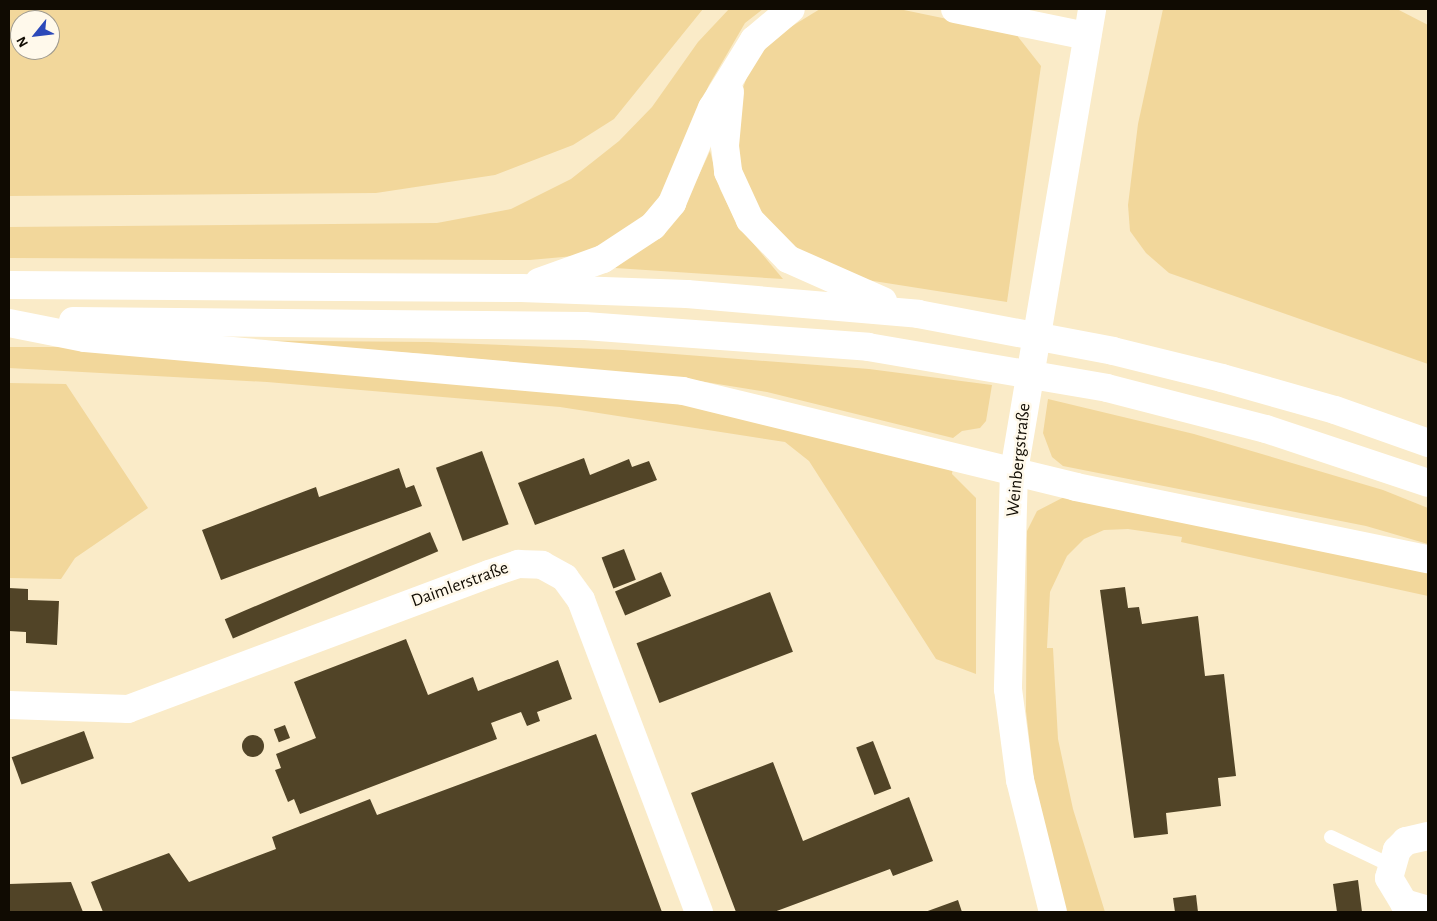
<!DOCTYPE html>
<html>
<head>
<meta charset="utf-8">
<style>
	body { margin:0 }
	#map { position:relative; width:1437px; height:921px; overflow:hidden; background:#faebc8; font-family:"Alegreya Sans",sans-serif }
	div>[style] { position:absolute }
	.green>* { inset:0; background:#f2d79b }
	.building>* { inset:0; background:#514427; transform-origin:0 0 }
	.round { border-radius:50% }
	.service>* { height:14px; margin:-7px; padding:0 7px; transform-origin:7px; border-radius:7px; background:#fff }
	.minor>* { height:28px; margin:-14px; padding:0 14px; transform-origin:14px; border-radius:14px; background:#fff }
	.tertiary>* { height:28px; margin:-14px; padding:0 14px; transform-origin:14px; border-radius:14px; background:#fff }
	.secondary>* { height:28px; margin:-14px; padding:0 14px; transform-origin:14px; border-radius:14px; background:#fff }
	.trunk>* { height:28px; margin:-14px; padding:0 14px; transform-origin:14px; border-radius:14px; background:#fff }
	span { translate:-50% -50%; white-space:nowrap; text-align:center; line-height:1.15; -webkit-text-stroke:5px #fff9eb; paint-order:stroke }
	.street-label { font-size:18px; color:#100b02 }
	.frame { position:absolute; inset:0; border:10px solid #100b02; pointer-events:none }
	.north { position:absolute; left:10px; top:10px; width:50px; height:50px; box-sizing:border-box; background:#fff9eb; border:1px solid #9f9a8e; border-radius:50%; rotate:241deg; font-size:14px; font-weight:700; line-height:20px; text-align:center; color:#100b02 }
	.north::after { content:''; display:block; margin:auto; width:18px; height:22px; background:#2c49b9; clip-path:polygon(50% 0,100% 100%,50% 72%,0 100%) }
</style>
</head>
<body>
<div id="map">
	<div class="green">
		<div style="clip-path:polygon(evenodd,9px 9px,703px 9px,614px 119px,573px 145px,495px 175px,376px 193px,9px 196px,9px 9px,20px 20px,50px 20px,50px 50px,20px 50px,20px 20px)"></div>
		<div style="clip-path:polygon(729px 9px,763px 9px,745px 23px,709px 85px,665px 190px,640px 220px,604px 246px,574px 256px,530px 260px,9px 258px,9px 227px,437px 223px,511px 209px,571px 179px,619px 141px,652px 107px,698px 42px)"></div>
		<div style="clip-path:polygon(820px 9px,899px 9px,1015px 33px,1041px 66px,1007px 302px,848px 277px,819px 267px,768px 229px,741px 185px,734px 151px,740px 96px,752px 63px,771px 39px)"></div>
		<div style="clip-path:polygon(1163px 9px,1397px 9px,1428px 25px,1428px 364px,1169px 273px,1146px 253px,1130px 231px,1128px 205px,1138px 124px)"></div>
		<div style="clip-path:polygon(710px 151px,720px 189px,737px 224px,783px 279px,615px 268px,655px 238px,697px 179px)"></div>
		<div style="clip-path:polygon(213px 340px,428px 342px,623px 350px,869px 369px,992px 385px,986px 421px,980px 428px,962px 431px,953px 438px,767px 392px,699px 381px,427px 354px)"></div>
		<div style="clip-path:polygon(9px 347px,70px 347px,718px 406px,953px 466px,952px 474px,976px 498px,976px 674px,936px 659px,809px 461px,785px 442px,560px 407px,267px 382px,9px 368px)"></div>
		<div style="clip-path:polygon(9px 383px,66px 384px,148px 508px,75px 558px,61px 579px,9px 578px)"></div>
		<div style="clip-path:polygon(1048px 399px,1194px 434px,1383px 490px,1428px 508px,1428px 544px,1366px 526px,1063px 466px,1052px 457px,1043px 433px)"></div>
		<div style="clip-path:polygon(1066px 496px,1428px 567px,1428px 596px,1181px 542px,1182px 537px,1128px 529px,1104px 530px,1084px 539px,1067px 556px,1050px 592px,1047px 648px,1053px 648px,1058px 739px,1073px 809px,1105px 912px,1065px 912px,1034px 780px,1026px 711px,1027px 531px,1037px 511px)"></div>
	</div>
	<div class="building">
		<div style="left:482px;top:451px;width:78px;height:49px;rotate:70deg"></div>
		<div style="clip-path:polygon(584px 458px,590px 475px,629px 459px,632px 467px,649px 461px,657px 480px,535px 525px,518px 483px)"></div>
		<div style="clip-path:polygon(399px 468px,406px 488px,414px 485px,422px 506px,221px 580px,202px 530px,316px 487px,319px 497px)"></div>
		<div style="left:430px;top:532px;width:21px;height:223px;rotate:67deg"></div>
		<div style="left:624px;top:549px;width:33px;height:24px;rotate:69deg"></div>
		<div style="left:661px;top:572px;width:26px;height:50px;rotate:67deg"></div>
		<div style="clip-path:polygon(1125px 587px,1128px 608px,1139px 607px,1142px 624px,1198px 616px,1205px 676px,1224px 674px,1236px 776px,1218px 778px,1221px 806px,1166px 813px,1168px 834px,1134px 838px,1100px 590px)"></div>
		<div style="clip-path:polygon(9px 588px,28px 589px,28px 600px,59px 601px,57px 645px,26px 643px,26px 632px,9px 631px)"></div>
		<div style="left:770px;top:592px;width:64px;height:143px;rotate:69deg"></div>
		<div style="clip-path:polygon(406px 639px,428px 695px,473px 677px,478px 691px,558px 660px,572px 699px,537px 712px,540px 721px,527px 726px,521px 712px,491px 723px,497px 739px,300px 814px,294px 799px,288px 802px,275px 770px,281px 768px,276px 754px,316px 738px,294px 682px)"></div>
		<div style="left:285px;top:725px;width:14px;height:12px;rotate:69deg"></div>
		<div style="left:84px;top:731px;width:29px;height:77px;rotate:70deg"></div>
		<div style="clip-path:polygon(596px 734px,662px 912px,103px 912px,91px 882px,169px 853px,189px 882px,276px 849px,272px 837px,370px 799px,377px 815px)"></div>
		<div class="round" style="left:242px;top:735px;width:22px;height:22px"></div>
		<div style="left:873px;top:741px;width:51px;height:18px;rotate:69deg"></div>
		<div style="clip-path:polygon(773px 762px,803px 841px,909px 797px,933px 861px,893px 876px,890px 869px,774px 912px,736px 912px,691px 793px)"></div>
		<div style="clip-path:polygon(1358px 880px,1362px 912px,1337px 912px,1333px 884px)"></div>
		<div style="clip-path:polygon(71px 882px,83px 912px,9px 912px,9px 884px)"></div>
		<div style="clip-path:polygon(1196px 895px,1198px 912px,1175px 912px,1173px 898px)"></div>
		<div style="clip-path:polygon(958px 900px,962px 912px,925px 912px)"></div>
	</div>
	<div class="service">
		<div style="left:1331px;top:837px;width:65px;rotate:25.4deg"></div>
	</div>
	<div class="minor">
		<div style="left:9px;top:705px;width:119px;rotate:1.9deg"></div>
		<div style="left:128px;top:709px;width:385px;rotate:-20.5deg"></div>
		<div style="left:489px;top:574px;width:31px;rotate:-19deg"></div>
		<div style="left:518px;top:564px;width:24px;rotate:2deg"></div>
		<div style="left:542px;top:565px;width:26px;rotate:29deg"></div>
		<div style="left:565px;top:578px;width:27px;rotate:54deg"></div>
		<div style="left:581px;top:600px;width:334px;rotate:69.3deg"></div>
		<div style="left:1428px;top:836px;width:23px;rotate:167deg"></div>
		<div style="left:1406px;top:841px;width:13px;rotate:135deg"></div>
		<div style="left:1397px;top:850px;width:29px;rotate:106deg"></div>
		<div style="left:1389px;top:878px;width:29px;rotate:59deg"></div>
		<div style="left:1404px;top:903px;width:25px;rotate:16deg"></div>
	</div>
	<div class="tertiary">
		<div style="left:1014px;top:471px;width:218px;rotate:91.6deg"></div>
		<div style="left:1008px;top:689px;width:92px;rotate:82.5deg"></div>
		<div style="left:1020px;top:780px;width:136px;rotate:76deg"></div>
	</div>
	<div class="secondary">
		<div style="left:1014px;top:471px;width:469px;rotate:-80.4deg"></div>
	</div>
	<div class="trunk">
		<div style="left:955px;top:9px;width:135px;rotate:11.6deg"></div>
		<div style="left:730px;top:92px;width:54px;rotate:95.3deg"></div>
		<div style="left:725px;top:146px;width:26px;rotate:83deg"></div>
		<div style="left:728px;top:172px;width:53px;rotate:65.4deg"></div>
		<div style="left:750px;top:220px;width:54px;rotate:45.7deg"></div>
		<div style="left:788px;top:259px;width:104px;rotate:23.9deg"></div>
		<div style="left:539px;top:282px;width:68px;rotate:-19.8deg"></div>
		<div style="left:603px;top:259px;width:60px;rotate:-33.4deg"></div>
		<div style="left:653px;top:226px;width:30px;rotate:-50deg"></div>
		<div style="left:672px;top:203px;width:103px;rotate:-67.2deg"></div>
		<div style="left:712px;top:108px;width:80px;rotate:-58.3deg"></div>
		<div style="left:754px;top:40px;width:48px;rotate:-40deg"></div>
		<div style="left:9px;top:285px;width:512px;rotate:0.34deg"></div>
		<div style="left:521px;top:288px;width:166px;rotate:2.1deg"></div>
		<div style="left:687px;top:294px;width:232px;rotate:4.9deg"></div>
		<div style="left:918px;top:314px;width:198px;rotate:10.7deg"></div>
		<div style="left:1113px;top:351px;width:112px;rotate:13.9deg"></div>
		<div style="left:1222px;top:378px;width:117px;rotate:15.8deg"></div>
		<div style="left:1335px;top:410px;width:99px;rotate:19.5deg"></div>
		<div style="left:73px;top:321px;width:512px;rotate:0.56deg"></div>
		<div style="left:585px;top:326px;width:284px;rotate:4.2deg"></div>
		<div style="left:868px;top:347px;width:242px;rotate:9.7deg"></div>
		<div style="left:1107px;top:388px;width:164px;rotate:14.5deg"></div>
		<div style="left:1266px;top:429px;width:171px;rotate:18.4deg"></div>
		<div style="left:9px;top:323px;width:77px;rotate:11.2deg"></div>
		<div style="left:85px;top:338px;width:600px;rotate:5.06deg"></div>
		<div style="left:683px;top:391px;width:405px;rotate:13.7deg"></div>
		<div style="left:1076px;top:487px;width:359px;rotate:11.6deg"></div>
	</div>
	<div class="street-label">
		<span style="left:1019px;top:460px;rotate:-84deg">Weinbergstraße</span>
		<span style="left:460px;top:585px;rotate:-20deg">Daimlerstraße</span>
	</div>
	<div class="frame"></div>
	<div class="north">N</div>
</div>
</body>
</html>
